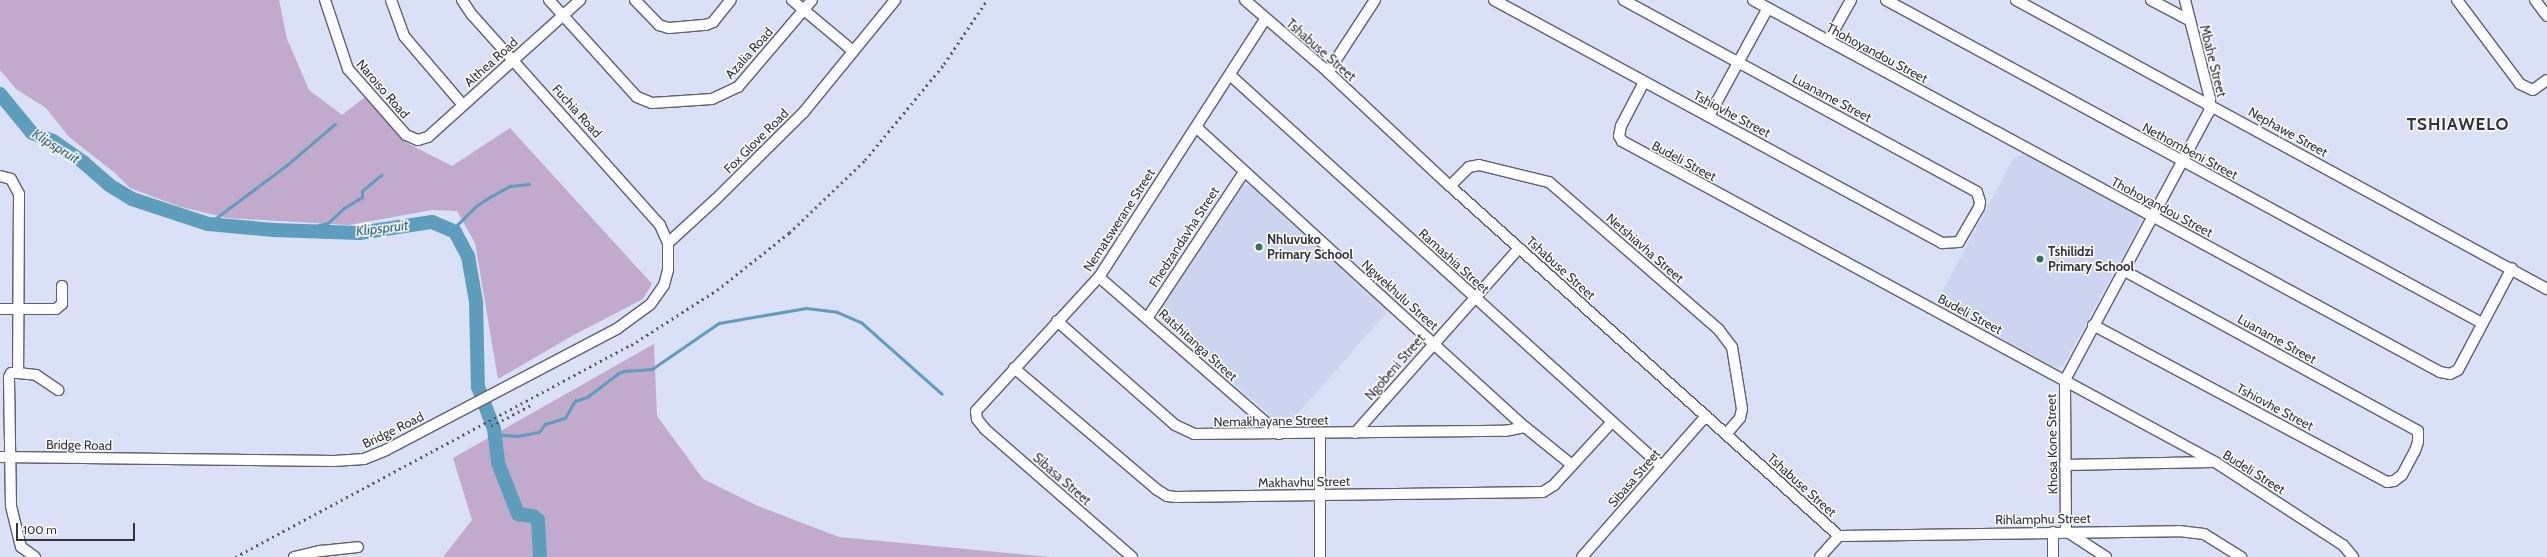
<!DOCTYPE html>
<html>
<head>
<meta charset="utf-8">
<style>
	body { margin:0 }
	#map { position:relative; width:2547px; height:557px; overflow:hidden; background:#dae0f5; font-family:Cabin,sans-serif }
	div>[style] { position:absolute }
	.built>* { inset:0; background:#ccd4ef }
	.green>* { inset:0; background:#c1aacc }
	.stream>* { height:2.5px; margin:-1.25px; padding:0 1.25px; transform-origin:1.25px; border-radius:1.25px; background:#5e9ebd }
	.river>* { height:14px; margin:-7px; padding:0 7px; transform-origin:7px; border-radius:7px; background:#5e9ebd }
	.roads { filter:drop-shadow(1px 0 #5c6173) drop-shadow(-1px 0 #5c6173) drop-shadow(0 1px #5c6173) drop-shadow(0 -1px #5c6173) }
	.minor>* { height:10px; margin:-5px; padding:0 5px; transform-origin:5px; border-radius:5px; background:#fff }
	.rail>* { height:2.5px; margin-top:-1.25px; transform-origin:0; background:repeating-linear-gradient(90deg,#595c68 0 2px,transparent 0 6px) }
	.dots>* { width:11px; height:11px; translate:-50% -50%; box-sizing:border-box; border:2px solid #fff; border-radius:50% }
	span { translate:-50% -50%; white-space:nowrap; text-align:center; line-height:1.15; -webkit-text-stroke:3px #fff; paint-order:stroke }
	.street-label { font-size:13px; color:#32343d }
	.poi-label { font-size:13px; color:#32343d; font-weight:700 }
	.left { translate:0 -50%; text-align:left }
	.water-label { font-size:14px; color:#22566d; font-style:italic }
	.district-label { font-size:17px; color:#32343d; font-weight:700; letter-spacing:1px }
	.scale { position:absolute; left:16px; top:523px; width:119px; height:18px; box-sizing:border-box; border:2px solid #32343d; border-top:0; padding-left:5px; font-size:12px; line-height:14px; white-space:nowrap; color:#32343d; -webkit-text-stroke:3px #fff; paint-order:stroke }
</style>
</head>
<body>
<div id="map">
	<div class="built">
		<div style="clip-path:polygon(2025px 153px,2137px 214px,2142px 221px,2063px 366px,2056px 368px,1940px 305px,1939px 298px,2013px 159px)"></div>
		<div style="clip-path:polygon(1250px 184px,1389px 310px,1285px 428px,1161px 321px,1159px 308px,1239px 186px)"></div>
	</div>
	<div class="green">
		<div style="clip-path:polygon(0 0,279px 0,287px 39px,309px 90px,342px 115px,365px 97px,405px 142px,452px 166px,510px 128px,652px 284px,643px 299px,570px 337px,498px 379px,475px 243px,457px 211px,432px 210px,349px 225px,227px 218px,181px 207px,130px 188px,115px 173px,69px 137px,46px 108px,16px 89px,0 70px)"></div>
		<div style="clip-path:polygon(654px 344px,657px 416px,703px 479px,758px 506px,839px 537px,1050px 557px,443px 557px,472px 520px,453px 458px)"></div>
	</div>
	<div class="stream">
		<div style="left:208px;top:224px;width:99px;rotate:-36.8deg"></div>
		<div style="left:287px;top:165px;width:63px;rotate:-40.5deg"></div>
		<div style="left:309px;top:231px;width:12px;rotate:-31deg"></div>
		<div style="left:319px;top:225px;width:9px;rotate:-13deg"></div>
		<div style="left:328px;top:223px;width:22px;rotate:-43deg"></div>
		<div style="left:344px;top:208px;width:21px;rotate:-31deg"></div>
		<div style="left:362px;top:197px;width:6px;rotate:-90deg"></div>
		<div style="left:362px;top:191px;width:25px;rotate:-40deg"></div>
		<div style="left:451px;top:231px;width:35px;rotate:-45deg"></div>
		<div style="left:476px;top:206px;width:17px;rotate:-33deg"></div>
		<div style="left:490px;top:197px;width:23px;rotate:-29deg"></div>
		<div style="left:510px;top:186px;width:19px;rotate:-6deg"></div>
		<div style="left:494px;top:434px;width:23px;rotate:5deg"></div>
		<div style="left:517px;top:436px;width:22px;rotate:-10deg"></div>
		<div style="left:539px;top:432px;width:10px;rotate:-53deg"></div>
		<div style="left:545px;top:424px;width:21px;rotate:-17deg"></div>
		<div style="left:565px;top:418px;width:20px;rotate:-60deg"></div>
		<div style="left:575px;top:401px;width:13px;rotate:-18deg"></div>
		<div style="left:587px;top:397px;width:38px;rotate:-37deg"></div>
		<div style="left:617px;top:374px;width:8px;rotate:-23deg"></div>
		<div style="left:624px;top:371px;width:28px;rotate:-4deg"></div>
		<div style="left:652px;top:369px;width:81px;rotate:-34.5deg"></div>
		<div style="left:719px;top:323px;width:88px;rotate:-9.8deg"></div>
		<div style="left:806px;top:308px;width:31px;rotate:7deg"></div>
		<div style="left:837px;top:312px;width:26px;rotate:23deg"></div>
		<div style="left:861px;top:322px;width:108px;rotate:41.6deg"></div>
	</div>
	<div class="river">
		<div style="left:0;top:94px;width:50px;rotate:50.6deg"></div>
		<div style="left:32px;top:133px;width:22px;rotate:21deg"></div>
		<div style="left:53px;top:141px;width:38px;rotate:35deg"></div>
		<div style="left:84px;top:163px;width:33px;rotate:41deg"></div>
		<div style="left:109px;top:185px;width:27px;rotate:31deg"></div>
		<div style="left:132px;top:199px;width:80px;rotate:18.2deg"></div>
		<div style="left:208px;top:224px;width:66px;rotate:5.2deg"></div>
		<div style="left:274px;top:230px;width:85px;rotate:2deg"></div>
		<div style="left:359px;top:233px;width:74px;rotate:-8.6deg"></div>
		<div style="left:432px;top:222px;width:25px;rotate:23deg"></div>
		<div style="left:455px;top:232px;width:27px;rotate:62deg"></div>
		<div style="left:468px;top:256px;width:47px;rotate:80.1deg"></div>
		<div style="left:476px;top:302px;width:85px;rotate:88.7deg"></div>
		<div style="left:478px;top:387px;width:45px;rotate:69.1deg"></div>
		<div style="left:494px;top:429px;width:34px;rotate:83deg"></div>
		<div style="left:498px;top:463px;width:55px;rotate:68.6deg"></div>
		<div style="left:518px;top:514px;width:15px;rotate:8deg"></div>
		<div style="left:533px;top:516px;width:6px;rotate:39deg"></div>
		<div style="left:538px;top:520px;width:37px;rotate:87deg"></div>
	</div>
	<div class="roads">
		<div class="minor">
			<div style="left:325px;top:0;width:73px;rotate:71.6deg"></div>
			<div style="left:348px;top:69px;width:88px;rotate:48.7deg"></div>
			<div style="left:406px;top:135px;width:13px;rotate:23deg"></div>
			<div style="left:418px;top:140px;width:10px;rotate:-17deg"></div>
			<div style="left:428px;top:137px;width:205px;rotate:-42deg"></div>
			<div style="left:391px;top:0;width:38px;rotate:70deg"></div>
			<div style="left:404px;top:36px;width:91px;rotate:49.5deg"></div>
			<div style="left:549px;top:0;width:131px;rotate:47.8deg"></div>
			<div style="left:637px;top:97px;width:16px;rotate:22deg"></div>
			<div style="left:652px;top:103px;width:60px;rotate:-3.8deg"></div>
			<div style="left:712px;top:99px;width:29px;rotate:-25deg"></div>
			<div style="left:738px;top:87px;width:114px;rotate:-49.6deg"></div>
			<div style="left:635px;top:0;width:35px;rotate:46deg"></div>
			<div style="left:659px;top:25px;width:10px;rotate:17deg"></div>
			<div style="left:669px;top:28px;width:37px;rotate:-5deg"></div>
			<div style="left:706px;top:25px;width:8px;rotate:-23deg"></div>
			<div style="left:713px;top:22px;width:28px;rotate:-51deg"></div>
			<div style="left:792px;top:0;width:80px;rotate:39.9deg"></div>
			<div style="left:1245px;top:0;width:110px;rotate:40.9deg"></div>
			<div style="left:1328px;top:72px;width:167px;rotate:43.1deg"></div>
			<div style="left:1450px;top:186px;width:523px;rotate:41.98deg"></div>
			<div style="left:1494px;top:0;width:510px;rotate:28.48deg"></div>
			<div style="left:1942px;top:243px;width:17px;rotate:-3deg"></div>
			<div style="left:1959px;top:242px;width:39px;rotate:-60deg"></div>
			<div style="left:1979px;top:208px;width:6px;rotate:-81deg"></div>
			<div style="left:1980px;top:202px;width:10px;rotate:-107deg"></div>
			<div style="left:1977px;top:192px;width:402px;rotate:-151.5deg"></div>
			<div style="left:1753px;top:0;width:781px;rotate:28.43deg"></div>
			<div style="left:2440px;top:372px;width:10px;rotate:11deg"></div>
			<div style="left:2450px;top:374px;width:9px;rotate:-27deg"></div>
			<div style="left:2458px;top:370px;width:115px;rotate:-62.1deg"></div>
			<div style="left:1886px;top:0;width:678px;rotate:28.46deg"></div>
			<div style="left:2016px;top:0;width:605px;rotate:28.56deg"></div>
			<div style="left:2151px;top:0;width:43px;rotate:27.8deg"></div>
			<div style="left:2457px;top:0;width:105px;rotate:53.1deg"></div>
			<div style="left:2520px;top:84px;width:14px;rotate:25deg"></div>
			<div style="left:2533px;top:90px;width:17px;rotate:-36deg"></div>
			<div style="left:2535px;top:0;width:20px;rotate:53deg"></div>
			<div style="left:1828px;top:41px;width:47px;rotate:-60.7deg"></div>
			<div style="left:1328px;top:72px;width:86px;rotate:-56.9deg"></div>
			<div style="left:1230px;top:75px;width:582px;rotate:42.21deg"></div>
			<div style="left:1644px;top:82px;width:50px;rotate:117.6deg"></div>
			<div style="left:1621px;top:126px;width:10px;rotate:101deg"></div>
			<div style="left:1619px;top:136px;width:6px;rotate:59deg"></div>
			<div style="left:1622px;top:141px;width:674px;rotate:28.43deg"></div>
			<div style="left:2215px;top:462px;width:153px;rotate:33deg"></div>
			<div style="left:2343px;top:545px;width:16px;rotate:50deg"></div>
			<div style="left:1709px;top:116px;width:123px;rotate:-61.4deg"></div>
			<div style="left:1196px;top:127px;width:445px;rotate:42.4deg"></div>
			<div style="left:1525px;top:427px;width:60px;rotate:39deg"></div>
			<div style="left:0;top:176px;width:11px;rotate:15deg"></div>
			<div style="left:11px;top:179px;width:17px;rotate:62deg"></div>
			<div style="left:19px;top:194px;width:179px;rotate:90.3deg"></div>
			<div style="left:1450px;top:186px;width:27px;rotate:-45deg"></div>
			<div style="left:1469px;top:167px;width:10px;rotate:-11deg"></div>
			<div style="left:1479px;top:165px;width:72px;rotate:13.7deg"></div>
			<div style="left:1549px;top:182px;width:225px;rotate:41deg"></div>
			<div style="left:1719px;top:330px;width:21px;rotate:53deg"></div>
			<div style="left:1732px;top:347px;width:63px;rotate:80.8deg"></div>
			<div style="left:1742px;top:409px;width:9px;rotate:103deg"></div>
			<div style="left:1740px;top:418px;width:21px;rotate:131deg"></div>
			<div style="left:668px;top:243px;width:64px;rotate:-42.5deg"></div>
			<div style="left:715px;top:200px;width:124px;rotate:-44.7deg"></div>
			<div style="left:803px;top:113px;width:146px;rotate:-50.8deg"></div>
			<div style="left:1099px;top:277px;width:239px;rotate:41.1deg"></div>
			<div style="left:0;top:309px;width:56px"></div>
			<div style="left:56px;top:309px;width:8px;rotate:-40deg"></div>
			<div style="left:62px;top:304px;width:18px;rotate:-90deg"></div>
			<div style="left:1148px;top:317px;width:174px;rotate:-56.5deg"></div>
			<div style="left:1057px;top:321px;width:157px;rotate:41.4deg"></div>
			<div style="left:1175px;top:425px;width:21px;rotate:25deg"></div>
			<div style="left:1194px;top:434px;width:311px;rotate:-0.6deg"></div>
			<div style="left:1505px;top:431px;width:20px;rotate:-11deg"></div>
			<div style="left:2093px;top:325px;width:333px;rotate:28.1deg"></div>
			<div style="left:2387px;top:482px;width:7px;rotate:-8deg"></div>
			<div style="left:2394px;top:481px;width:10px;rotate:-37deg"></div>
			<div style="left:2402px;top:475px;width:27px;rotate:-62deg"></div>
			<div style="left:2415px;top:451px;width:9px;rotate:-72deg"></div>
			<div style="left:2418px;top:442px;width:11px;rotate:-90deg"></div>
			<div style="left:2418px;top:431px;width:336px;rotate:-151.4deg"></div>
			<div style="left:1014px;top:368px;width:187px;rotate:40.4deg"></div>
			<div style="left:1156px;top:489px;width:13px;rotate:32deg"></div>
			<div style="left:1167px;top:496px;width:9px;rotate:6deg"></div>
			<div style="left:1176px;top:497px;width:367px;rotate:-0.8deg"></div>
			<div style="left:1543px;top:492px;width:13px;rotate:-32deg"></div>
			<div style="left:1554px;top:485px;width:86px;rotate:-47.4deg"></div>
			<div style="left:1320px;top:433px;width:124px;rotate:90deg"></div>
			<div style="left:1355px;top:433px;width:247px;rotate:-48.4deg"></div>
			<div style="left:0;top:457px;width:334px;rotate:0.7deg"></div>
			<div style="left:334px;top:461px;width:30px;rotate:-4deg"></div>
			<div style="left:364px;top:459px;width:24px;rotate:-22deg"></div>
			<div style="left:386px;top:450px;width:262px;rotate:-27.7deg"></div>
			<div style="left:618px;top:328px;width:39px;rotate:-36deg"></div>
			<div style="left:650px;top:305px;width:24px;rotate:-55deg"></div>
			<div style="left:664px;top:285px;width:16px;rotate:-75deg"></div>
			<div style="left:668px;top:270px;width:27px;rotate:-90deg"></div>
			<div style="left:668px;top:243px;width:20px;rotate:-114deg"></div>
			<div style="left:660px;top:225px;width:282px;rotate:-131.8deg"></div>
			<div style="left:472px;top:15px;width:18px;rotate:-124deg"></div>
			<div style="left:2065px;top:465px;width:148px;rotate:-1.2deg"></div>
			<div style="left:2053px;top:532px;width:25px;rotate:90deg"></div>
			<div style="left:1839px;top:536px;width:340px;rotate:-0.8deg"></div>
			<div style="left:2179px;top:531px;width:25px;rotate:7deg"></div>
			<div style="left:2204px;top:534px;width:44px;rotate:31.9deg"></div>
			<div style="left:35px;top:557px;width:17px;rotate:-144deg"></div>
			<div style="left:21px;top:547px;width:42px;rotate:-103.7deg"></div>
			<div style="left:11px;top:506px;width:129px;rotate:-90.9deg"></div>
			<div style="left:9px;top:377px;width:4px;rotate:-63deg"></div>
			<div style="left:11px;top:373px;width:7px"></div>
			<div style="left:18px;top:373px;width:18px;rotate:6deg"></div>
			<div style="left:36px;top:375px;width:27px;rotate:34deg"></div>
			<div style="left:294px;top:557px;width:28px;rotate:-13deg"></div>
			<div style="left:321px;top:551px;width:37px;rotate:-6deg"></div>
			<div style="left:1132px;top:557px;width:195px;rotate:-139deg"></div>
			<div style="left:985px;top:429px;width:13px;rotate:-129deg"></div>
			<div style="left:977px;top:419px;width:8px;rotate:-97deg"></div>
			<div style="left:976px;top:411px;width:182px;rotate:-47.5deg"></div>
			<div style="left:1099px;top:277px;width:307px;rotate:-57.2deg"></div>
			<div style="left:1582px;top:557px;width:188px;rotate:-48.7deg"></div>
			<div style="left:1820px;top:557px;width:28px;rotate:-48deg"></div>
			<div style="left:2106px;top:557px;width:48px;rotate:-147deg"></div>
			<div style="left:2066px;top:531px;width:151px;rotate:-90.4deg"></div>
			<div style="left:2065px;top:380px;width:304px;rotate:-61.8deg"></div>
			<div style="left:2209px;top:112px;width:13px;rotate:-86deg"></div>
			<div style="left:2210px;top:99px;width:102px;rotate:-104.2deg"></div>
		</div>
	</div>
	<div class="rail">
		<div style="left:491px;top:426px;width:47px;rotate:-27.6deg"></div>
		<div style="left:235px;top:557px;width:449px;rotate:-28.2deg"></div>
		<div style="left:631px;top:345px;width:102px;rotate:-32.6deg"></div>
		<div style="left:717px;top:290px;width:92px;rotate:-38.4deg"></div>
		<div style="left:789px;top:233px;width:105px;rotate:-43.8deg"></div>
		<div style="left:865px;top:160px;width:124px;rotate:-50.5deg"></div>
		<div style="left:944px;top:64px;width:77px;rotate:-56.1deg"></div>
	</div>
	<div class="dots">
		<div style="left:1259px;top:247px;background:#35725d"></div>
		<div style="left:2040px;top:259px;background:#35725d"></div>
	</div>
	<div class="street-label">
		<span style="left:1321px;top:50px;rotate:41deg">Tshabuse Street</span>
		<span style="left:749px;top:53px;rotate:-48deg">Azalia Road</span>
		<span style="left:1877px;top:53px;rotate:28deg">Thohoyandou Street</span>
		<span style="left:2213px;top:61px;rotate:76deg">Mbahe Street</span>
		<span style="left:491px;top:62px;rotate:-42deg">Althea Road</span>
		<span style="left:383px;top:89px;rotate:49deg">Naroiso Road</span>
		<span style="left:1832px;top:98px;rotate:28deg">Luaname Street</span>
		<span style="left:577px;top:111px;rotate:48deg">Fuchia Road</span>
		<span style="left:1732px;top:114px;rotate:28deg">Tshiovhe Street</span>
		<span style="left:2288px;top:132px;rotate:29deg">Nephawe Street</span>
		<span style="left:756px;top:141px;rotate:-45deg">Fox Glove Road</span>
		<span style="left:2190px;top:151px;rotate:28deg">Nethombeni Street</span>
		<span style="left:1684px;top:161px;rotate:28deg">Budeli Street</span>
		<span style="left:2162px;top:207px;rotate:28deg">Thohoyandou Street</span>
		<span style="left:1119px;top:220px;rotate:-57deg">Nematswerane Street</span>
		<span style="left:1184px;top:237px;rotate:-57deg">Fhedzandavha Street</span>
		<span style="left:1645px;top:248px;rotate:41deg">Netshiavha Street</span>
		<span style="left:1454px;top:261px;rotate:42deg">Ramashia Street</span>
		<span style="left:1561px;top:268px;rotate:42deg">Tshabuse Street</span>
		<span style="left:1400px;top:295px;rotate:42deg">Ngwekhulu Street</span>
		<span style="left:1970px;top:314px;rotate:28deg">Budeli Street</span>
		<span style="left:2277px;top:339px;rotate:29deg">Luaname Street</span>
		<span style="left:1198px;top:345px;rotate:42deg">Ratshitanga Street</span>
		<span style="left:1395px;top:367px;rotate:-49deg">Ngobeni Street</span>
		<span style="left:2275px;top:407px;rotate:28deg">Tshiovhe Street</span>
		<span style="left:1271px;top:421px;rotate:-1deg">Nemakhayane Street</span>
		<span style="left:393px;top:430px;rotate:-26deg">Bridge Road</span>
		<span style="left:2052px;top:444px;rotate:-91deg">Khosa Kone Street</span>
		<span style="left:79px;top:445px;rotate:1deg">Bridge Road</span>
		<span style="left:2254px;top:472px;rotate:32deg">Budeli Street</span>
		<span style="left:1634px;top:478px;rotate:-49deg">Sibasa Street</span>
		<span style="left:1062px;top:479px;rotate:41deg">Sibasa Street</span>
		<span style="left:1304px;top:482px;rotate:-1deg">Makhavhu Street</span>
		<span style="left:1802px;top:485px;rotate:42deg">Tshabuse Street</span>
		<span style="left:2043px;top:519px;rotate:-1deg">Rihlamphu Street</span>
	</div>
	<div class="poi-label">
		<span class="left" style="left:1267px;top:247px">Nhluvuko<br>Primary School</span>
		<span class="left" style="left:2048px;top:259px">Tshilidzi<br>Primary School</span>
	</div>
	<div class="water-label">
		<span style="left:56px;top:146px;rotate:32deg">Klipspruit</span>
		<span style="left:382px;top:228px;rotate:-7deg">Klipspruit</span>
	</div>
	<div class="district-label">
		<span style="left:2458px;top:125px">TSHIAWELO</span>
	</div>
	<div class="scale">100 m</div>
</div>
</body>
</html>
